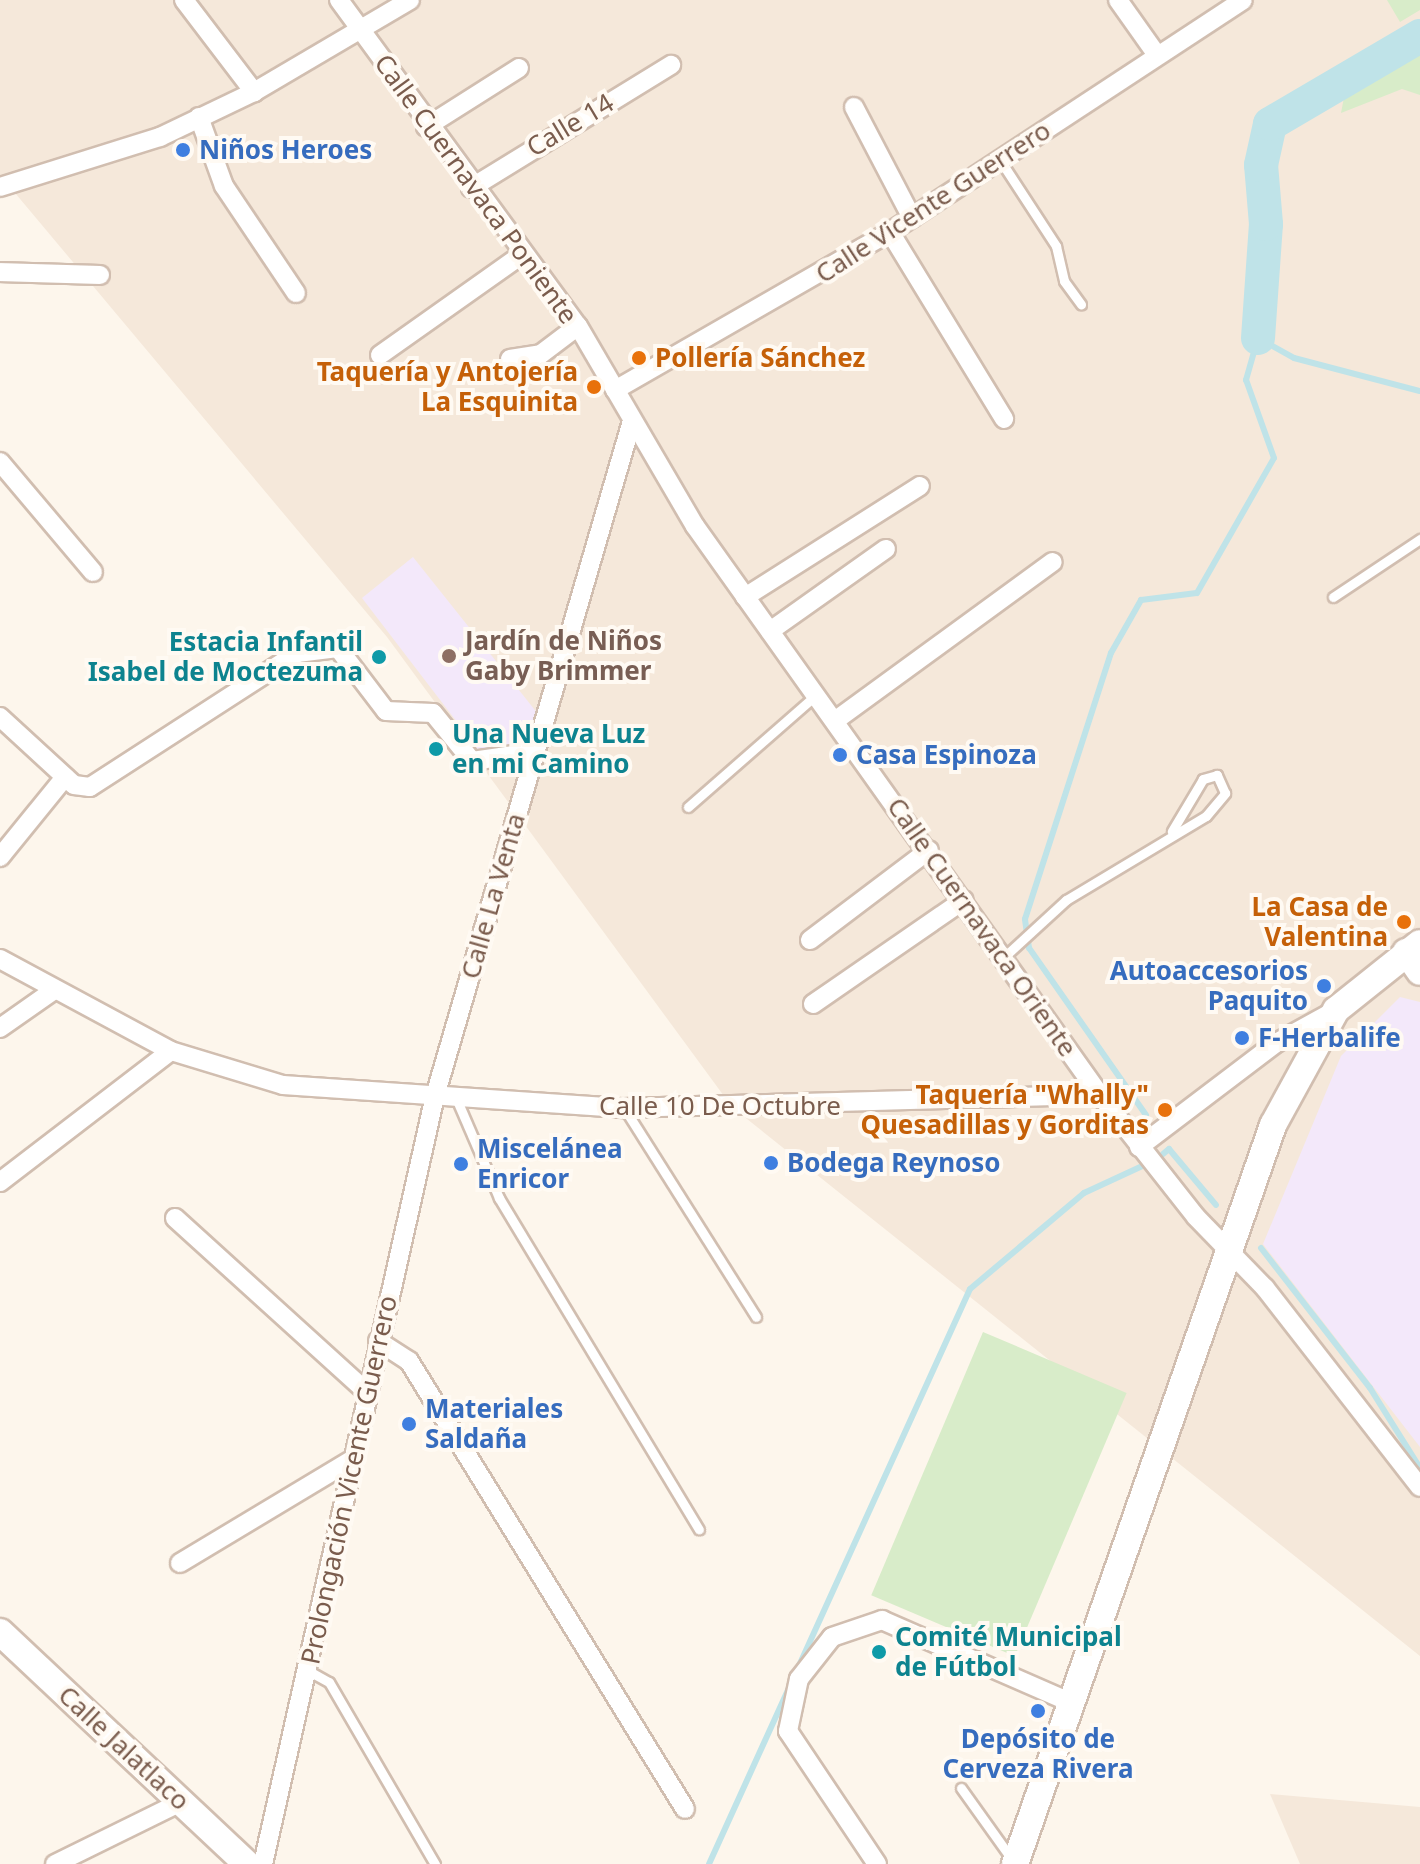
<!DOCTYPE html>
<html>
<head>
<meta charset="utf-8">
<style>
	body { margin:0 }
	#map { position:relative; width:1420px; height:1864px; overflow:hidden; background:#fdf6ec; font-family:"Noto Sans",sans-serif }
	div>[style] { position:absolute }
	.residential>* { inset:0; background:#f5e8da }
	.education>* { inset:0; background:#f3e8fa }
	.green>* { inset:0; background:#d8ecc9; transform-origin:0 0 }
	.stream>* { height:6px; margin:-3px; padding:0 3px; transform-origin:3px; border-radius:3px; background:#bfe3e8 }
	.river>* { height:34px; margin:-17px; padding:0 17px; transform-origin:17px; border-radius:17px; background:#bfe3e8 }
	.roads { filter:drop-shadow(2px 0 #d1beb0) drop-shadow(-2px 0 #d1beb0) drop-shadow(0 2px #d1beb0) drop-shadow(0 -2px #d1beb0) }
	.lane>* { height:9px; margin:-4.5px; padding:0 4.5px; transform-origin:4.5px; border-radius:4.5px; background:#fff }
	.street>* { height:18px; margin:-9px; padding:0 9px; transform-origin:9px; border-radius:9px; background:#fff }
	.secondary>* { height:26px; margin:-13px; padding:0 13px; transform-origin:13px; border-radius:13px; background:#fff }
	.dots>* { width:22px; height:22px; translate:-50% -50%; box-sizing:border-box; border:4px solid #fffaf3; border-radius:50% }
	span { translate:-50% -50%; white-space:nowrap; text-align:center; line-height:1.15; -webkit-text-stroke:8px #fffaf3; paint-order:stroke }
	.street-label { font-size:26px; color:#7a5c4d }
	.shop-label { font-size:26px; color:#366cbe; font-weight:700 }
	.left { translate:0 -50%; text-align:left }
	.right { translate:-100% -50%; text-align:right }
	.food-label { font-size:26px; color:#c56008; font-weight:700 }
	.education-label { font-size:26px; color:#785e54; font-weight:700 }
	.culture-label { font-size:26px; color:#0d838f; font-weight:700 }
</style>
</head>
<body>
<div id="map">
	<div class="residential">
		<div style="clip-path:polygon(0 0,1420px 0,1420px 1656px,732px 1107px,387px 637px,0 175px)"></div>
		<div style="clip-path:polygon(1270px 1794px,1420px 1807px,1420px 1864px,1300px 1864px)"></div>
	</div>
	<div class="education">
		<div style="clip-path:polygon(413px 557px,538px 714px,536px 745px,483px 756px,362px 598px)"></div>
		<div style="clip-path:polygon(1400px 997px,1420px 1002px,1420px 1447px,1263px 1244px,1341px 1056px)"></div>
	</div>
	<div class="green">
		<div style="clip-path:polygon(1387px 0,1420px 0,1420px 10px,1400px 22px)"></div>
		<div style="clip-path:polygon(1420px 39px,1420px 95px,1402px 89px,1341px 113px,1346px 87px)"></div>
		<div style="left:983px;top:1332px;width:156px;height:286px;rotate:23deg"></div>
	</div>
	<div class="stream">
		<div style="left:1146px;top:1115px;width:204px;rotate:-125deg"></div>
		<div style="left:1029px;top:948px;width:29px;rotate:-98deg"></div>
		<div style="left:1025px;top:919px;width:280px;rotate:-72.1deg"></div>
		<div style="left:1111px;top:653px;width:61px;rotate:-60.5deg"></div>
		<div style="left:1141px;top:600px;width:56px;rotate:-7.1deg"></div>
		<div style="left:1197px;top:593px;width:155px;rotate:-60.3deg"></div>
		<div style="left:1274px;top:458px;width:83px;rotate:-109.7deg"></div>
		<div style="left:1246px;top:380px;width:44px;rotate:-74.1deg"></div>
		<div style="left:1258px;top:338px;width:41px;rotate:29.1deg"></div>
		<div style="left:1294px;top:358px;width:130px;rotate:14.7deg"></div>
		<div style="left:1163px;top:1154px;width:8px;rotate:-40deg"></div>
		<div style="left:1169px;top:1149px;width:73px;rotate:50deg"></div>
		<div style="left:1261px;top:1248px;width:177px;rotate:52.1deg"></div>
		<div style="left:1370px;top:1388px;width:94px;rotate:58deg"></div>
		<div style="left:709px;top:1864px;width:631px;rotate:-65.59deg"></div>
		<div style="left:970px;top:1289px;width:149px;rotate:-40.1deg"></div>
		<div style="left:1084px;top:1193px;width:72px;rotate:-24.8deg"></div>
	</div>
	<div class="river">
		<div style="left:1258px;top:338px;width:114px;rotate:-86deg"></div>
		<div style="left:1266px;top:224px;width:59px;rotate:-94.8deg"></div>
		<div style="left:1261px;top:165px;width:42px;rotate:-77.6deg"></div>
		<div style="left:1270px;top:124px;width:174px;rotate:-30.4deg"></div>
	</div>
	<div class="roads">
		<div class="lane">
			<div style="left:1000px;top:160px;width:103px;rotate:56.9deg"></div>
			<div style="left:1056px;top:246px;width:36px;rotate:77deg"></div>
			<div style="left:1064px;top:281px;width:29px;rotate:54deg"></div>
			<div style="left:1333px;top:597px;width:105px;rotate:-33.7deg"></div>
			<div style="left:688px;top:807px;width:171px;rotate:-41.2deg"></div>
			<div style="left:1004px;top:957px;width:84px;rotate:-42.6deg"></div>
			<div style="left:1066px;top:900px;width:163px;rotate:-31deg"></div>
			<div style="left:1206px;top:816px;width:30px;rotate:-50deg"></div>
			<div style="left:1225px;top:793px;width:20px;rotate:-114deg"></div>
			<div style="left:1217px;top:775px;width:15px;rotate:164deg"></div>
			<div style="left:1203px;top:779px;width:61px;rotate:120.8deg"></div>
			<div style="left:456px;top:1098px;width:109px;rotate:66.7deg"></div>
			<div style="left:499px;top:1198px;width:387px;rotate:58.9deg"></div>
			<div style="left:624px;top:1108px;width:247px;rotate:57.7deg"></div>
			<div style="left:307px;top:1670px;width:25px;rotate:29deg"></div>
			<div style="left:329px;top:1682px;width:211px;rotate:59.8deg"></div>
			<div style="left:961px;top:1788px;width:90px;rotate:54.5deg"></div>
		</div>
		<div class="street">
			<div style="left:184px;top:0;width:116px;rotate:52.7deg"></div>
			<div style="left:339px;top:0;width:404px;rotate:53.8deg"></div>
			<div style="left:578px;top:326px;width:232px;rotate:59.7deg"></div>
			<div style="left:695px;top:526px;width:698px;rotate:54.56deg"></div>
			<div style="left:1100px;top:1095px;width:155px;rotate:51.8deg"></div>
			<div style="left:1196px;top:1217px;width:99px;rotate:45.8deg"></div>
			<div style="left:1265px;top:1288px;width:252px;rotate:52.1deg"></div>
			<div style="left:1118px;top:0;width:67px;rotate:54.7deg"></div>
			<div style="left:854px;top:107px;width:125px;rotate:62.4deg"></div>
			<div style="left:199px;top:117px;width:73px;rotate:70.1deg"></div>
			<div style="left:224px;top:186px;width:129px;rotate:56.1deg"></div>
			<div style="left:426px;top:127px;width:110px;rotate:-32.4deg"></div>
			<div style="left:0;top:187px;width:168px;rotate:-17.4deg"></div>
			<div style="left:160px;top:137px;width:104px;rotate:-25.6deg"></div>
			<div style="left:254px;top:92px;width:181px;rotate:-30.5deg"></div>
			<div style="left:471px;top:188px;width:235px;rotate:-31.6deg"></div>
			<div style="left:890px;top:232px;width:219px;rotate:58.6deg"></div>
			<div style="left:0;top:272px;width:100px;rotate:1.7deg"></div>
			<div style="left:380px;top:355px;width:176px;rotate:-35.3deg"></div>
			<div style="left:510px;top:359px;width:31px;rotate:-9deg"></div>
			<div style="left:541px;top:354px;width:46px;rotate:-37.1deg"></div>
			<div style="left:615px;top:390px;width:317px;rotate:-29.9deg"></div>
			<div style="left:890px;top:232px;width:422px;rotate:-33.3deg"></div>
			<div style="left:0;top:462px;width:144px;rotate:49.8deg"></div>
			<div style="left:745px;top:597px;width:207px;rotate:-32.4deg"></div>
			<div style="left:770px;top:631px;width:142px;rotate:-35.3deg"></div>
			<div style="left:0;top:717px;width:100px;rotate:42.6deg"></div>
			<div style="left:74px;top:785px;width:16px;rotate:7deg"></div>
			<div style="left:90px;top:787px;width:247px;rotate:-32.9deg"></div>
			<div style="left:297px;top:653px;width:41px;rotate:-7deg"></div>
			<div style="left:338px;top:648px;width:79px;rotate:52.7deg"></div>
			<div style="left:386px;top:711px;width:47px;rotate:2.4deg"></div>
			<div style="left:433px;top:713px;width:62px;rotate:50.9deg"></div>
			<div style="left:472px;top:761px;width:63px;rotate:-8.3deg"></div>
			<div style="left:836px;top:720px;width:268px;rotate:-36.1deg"></div>
			<div style="left:0;top:857px;width:103px;rotate:-50.9deg"></div>
			<div style="left:810px;top:940px;width:149px;rotate:-37.1deg"></div>
			<div style="left:0;top:959px;width:194px;rotate:28.3deg"></div>
			<div style="left:171px;top:1051px;width:117px;rotate:16.9deg"></div>
			<div style="left:283px;top:1085px;width:342px;rotate:3.9deg"></div>
			<div style="left:624px;top:1108px;width:476px;rotate:-1.6deg"></div>
			<div style="left:813px;top:1004px;width:183px;rotate:-34.6deg"></div>
			<div style="left:0;top:1028px;width:66px;rotate:-35.1deg"></div>
			<div style="left:1139px;top:1147px;width:172px;rotate:-37.2deg"></div>
			<div style="left:1276px;top:1043px;width:68px;rotate:-28.8deg"></div>
			<div style="left:0;top:1182px;width:215px;rotate:-37.5deg"></div>
			<div style="left:175px;top:1218px;width:258px;rotate:42.2deg"></div>
			<div style="left:378px;top:1341px;width:37px;rotate:33deg"></div>
			<div style="left:409px;top:1361px;width:526px;rotate:58.36deg"></div>
			<div style="left:180px;top:1563px;width:198px;rotate:-31deg"></div>
			<div style="left:55px;top:1864px;width:140px;rotate:-26.2deg"></div>
			<div style="left:263px;top:1864px;width:787px;rotate:-77.38deg"></div>
			<div style="left:435px;top:1096px;width:703px;rotate:-73.73deg"></div>
			<div style="left:877px;top:1864px;width:160px;rotate:-123.8deg"></div>
			<div style="left:788px;top:1731px;width:53px;rotate:-78.1deg"></div>
			<div style="left:799px;top:1679px;width:53px;rotate:-51.8deg"></div>
			<div style="left:832px;top:1637px;width:53px;rotate:-18.8deg"></div>
			<div style="left:882px;top:1620px;width:207px;rotate:23.6deg"></div>
		</div>
		<div class="secondary">
			<div style="left:1406px;top:952px;width:24px;rotate:55deg"></div>
			<div style="left:0;top:1632px;width:339px;rotate:43.2deg"></div>
			<div style="left:1015px;top:1864px;width:783px;rotate:-70.75deg"></div>
			<div style="left:1273px;top:1125px;width:131px;rotate:-61.3deg"></div>
			<div style="left:1336px;top:1010px;width:107px;rotate:-38.6deg"></div>
		</div>
	</div>
	<div class="dots">
		<div style="left:183px;top:150px;background:#3f7fe0"></div>
		<div style="left:639px;top:358px;background:#e8710a"></div>
		<div style="left:594px;top:387px;background:#e8710a"></div>
		<div style="left:449px;top:656px;background:#8d6e63"></div>
		<div style="left:379px;top:657px;background:#0f9aa8"></div>
		<div style="left:436px;top:749px;background:#0f9aa8"></div>
		<div style="left:840px;top:755px;background:#3f7fe0"></div>
		<div style="left:1404px;top:922px;background:#e8710a"></div>
		<div style="left:1324px;top:986px;background:#3f7fe0"></div>
		<div style="left:1242px;top:1038px;background:#3f7fe0"></div>
		<div style="left:1165px;top:1110px;background:#e8710a"></div>
		<div style="left:771px;top:1163px;background:#3f7fe0"></div>
		<div style="left:461px;top:1164px;background:#3f7fe0"></div>
		<div style="left:409px;top:1424px;background:#3f7fe0"></div>
		<div style="left:879px;top:1652px;background:#0f9aa8"></div>
		<div style="left:1038px;top:1711px;background:#3f7fe0"></div>
	</div>
	<div class="street-label">
		<span style="left:570px;top:125px;rotate:-31deg">Calle 14</span>
		<span style="left:476px;top:189px;rotate:54deg">Calle Cuernavaca Poniente</span>
		<span style="left:933px;top:202px;rotate:-33deg">Calle Vicente Guerrero</span>
		<span style="left:493px;top:896px;rotate:-74deg">Calle La Venta</span>
		<span style="left:982px;top:927px;rotate:55deg">Calle Cuernavaca Oriente</span>
		<span style="left:720px;top:1106px">Calle 10 De Octubre</span>
		<span style="left:349px;top:1480px;rotate:-78deg">Prolongación Vicente Guerrero</span>
		<span style="left:124px;top:1748px;rotate:43deg">Calle Jalatlaco</span>
	</div>
	<div class="shop-label">
		<span class="left" style="left:199px;top:150px">Niños Heroes</span>
		<span class="left" style="left:856px;top:755px">Casa Espinoza</span>
		<span class="right" style="left:1308px;top:986px">Autoaccesorios<br>Paquito</span>
		<span class="left" style="left:1258px;top:1038px">F-Herbalife</span>
		<span class="left" style="left:477px;top:1164px">Miscelánea<br>Enricor</span>
		<span class="left" style="left:787px;top:1163px">Bodega Reynoso</span>
		<span class="left" style="left:425px;top:1424px">Materiales<br>Saldaña</span>
		<span style="left:1038px;top:1754px">Depósito de<br>Cerveza Rivera</span>
	</div>
	<div class="food-label">
		<span class="left" style="left:655px;top:358px">Pollería Sánchez</span>
		<span class="right" style="left:578px;top:387px">Taquería y Antojería<br>La Esquinita</span>
		<span class="right" style="left:1388px;top:922px">La Casa de<br>Valentina</span>
		<span class="right" style="left:1149px;top:1110px">Taquería "Whally"<br>Quesadillas y Gorditas</span>
	</div>
	<div class="education-label">
		<span class="left" style="left:465px;top:656px">Jardín de Niños<br>Gaby Brimmer</span>
	</div>
	<div class="culture-label">
		<span class="right" style="left:363px;top:657px">Estacia Infantil<br>Isabel de Moctezuma</span>
		<span class="left" style="left:452px;top:749px">Una Nueva Luz<br>en mi Camino</span>
		<span class="left" style="left:895px;top:1652px">Comité Municipal<br>de Fútbol</span>
	</div>
</div>
</body>
</html>
